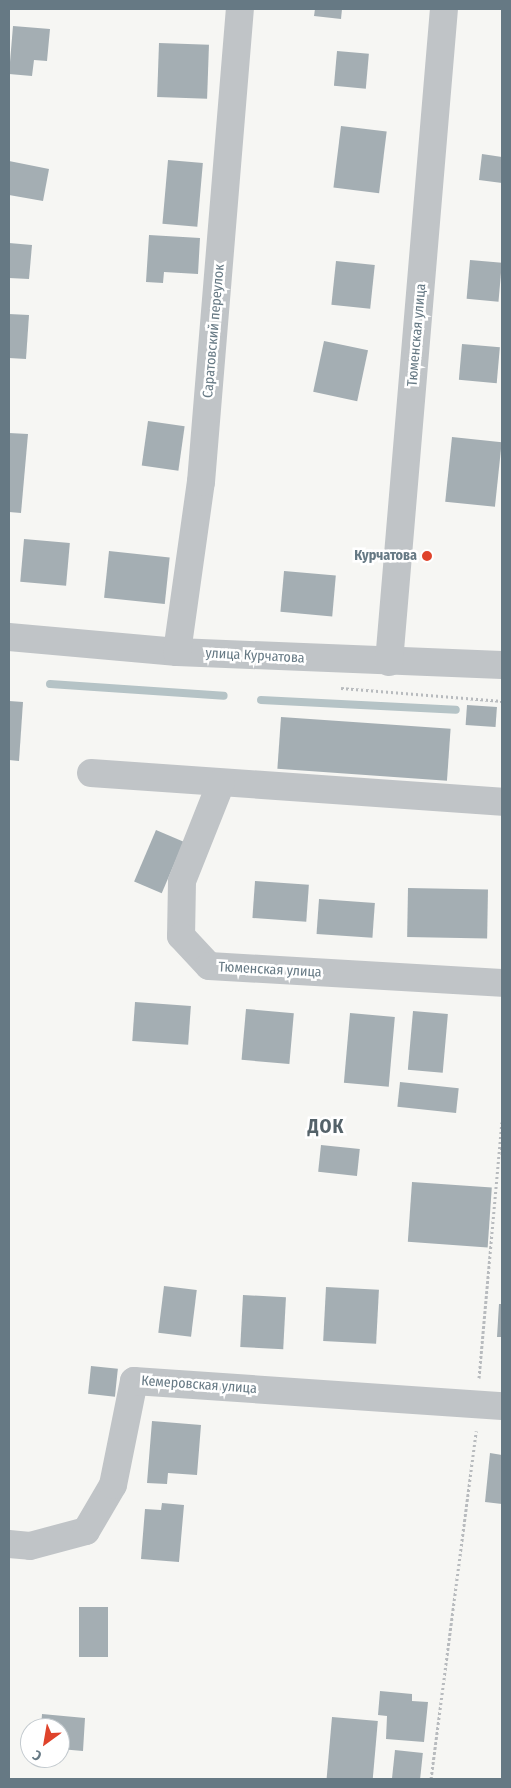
<!DOCTYPE html>
<html>
<head>
<meta charset="utf-8">
<style>
	body { margin:0 }
	#map { position:relative; width:511px; height:1788px; overflow:hidden; background:#f6f6f3; font-family:"Fira Sans Condensed",sans-serif }
	div>[style] { position:absolute }
	.stream>* { height:8px; margin:-4px; padding:0 4px; transform-origin:4px; border-radius:4px; background:#b5c3c6 }
	.building>* { inset:0; background:#a4aeb3; transform-origin:0 0 }
	.path>* { height:3px; margin-top:-1.5px; transform-origin:0; background:repeating-linear-gradient(90deg,#b8bbbe 0 2.5px,transparent 0 5px) }
	.minor>* { height:28px; margin:-14px; padding:0 14px; transform-origin:14px; border-radius:14px; background:#c0c4c7 }
	.dots>* { width:14px; height:14px; translate:-50% -50%; box-sizing:border-box; border:2px solid #fff; border-radius:50% }
	span { translate:-50% -50%; white-space:nowrap; text-align:center; line-height:1.15; -webkit-text-stroke:5px #fff; paint-order:stroke }
	.street-label { font-size:14px; color:#667984 }
	.poi-label { font-size:14px; color:#667984; font-weight:700 }
	.right { translate:-100% -50%; text-align:right }
	.district-label { font-size:19px; color:#546269; font-weight:700; letter-spacing:1px }
	.frame { position:absolute; inset:0; border:10px solid #667984; pointer-events:none }
	.north { position:absolute; left:20px; top:1718px; width:50px; height:50px; box-sizing:border-box; background:#fff; border:1px solid #c2c9ce; border-radius:50%; rotate:212deg; font-size:14px; font-weight:700; line-height:20px; text-align:center; color:#667984 }
	.north::after { content:''; display:block; margin:auto; width:18px; height:22px; background:#df432b; clip-path:polygon(50% 0,100% 100%,50% 72%,0 100%) }
</style>
</head>
<body>
<div id="map">
	<div class="stream">
		<div style="left:50px;top:684px;width:174px;rotate:3.9deg"></div>
		<div style="left:261px;top:700px;width:195px;rotate:2.9deg"></div>
	</div>
	<div class="building">
		<div style="clip-path:polygon(315px 9px,342px 9px,341px 19px,314px 16px)"></div>
		<div style="clip-path:polygon(13px 26px,50px 29px,47px 61px,34px 60px,32px 76px,9px 74px)"></div>
		<div style="left:159px;top:43px;width:50px;height:54px;rotate:2deg"></div>
		<div style="left:337px;top:51px;width:32px;height:35px;rotate:5deg"></div>
		<div style="left:341px;top:126px;width:46px;height:62px;rotate:7deg"></div>
		<div style="clip-path:polygon(482px 154px,502px 157px,502px 183px,479px 180px)"></div>
		<div style="left:168px;top:160px;width:35px;height:64px;rotate:5deg"></div>
		<div style="clip-path:polygon(9px 161px,49px 169px,43px 201px,9px 195px)"></div>
		<div style="clip-path:polygon(149px 235px,200px 238px,198px 274px,164px 272px,163px 283px,146px 282px)"></div>
		<div style="clip-path:polygon(9px 243px,32px 245px,29px 279px,9px 278px)"></div>
		<div style="left:470px;top:260px;width:32px;height:39px;rotate:5deg"></div>
		<div style="left:336px;top:261px;width:39px;height:44px;rotate:6deg"></div>
		<div style="clip-path:polygon(9px 314px,29px 315px,26px 359px,9px 358px)"></div>
		<div style="left:324px;top:341px;width:45px;height:52px;rotate:12deg"></div>
		<div style="left:462px;top:344px;width:38px;height:36px;rotate:5deg"></div>
		<div style="left:148px;top:421px;width:37px;height:45px;rotate:8deg"></div>
		<div style="clip-path:polygon(9px 433px,28px 434px,21px 513px,9px 512px)"></div>
		<div style="left:452px;top:437px;width:50px;height:65px;rotate:6deg"></div>
		<div style="left:24px;top:539px;width:46px;height:43px;rotate:5deg"></div>
		<div style="left:109px;top:551px;width:61px;height:47px;rotate:6deg"></div>
		<div style="left:284px;top:571px;width:52px;height:41px;rotate:5deg"></div>
		<div style="clip-path:polygon(9px 701px,23px 702px,19px 761px,9px 760px)"></div>
		<div style="left:467px;top:705px;width:30px;height:20px;rotate:4deg"></div>
		<div style="left:281px;top:717px;width:170px;height:52px;rotate:4deg"></div>
		<div style="left:156px;top:830px;width:30px;height:56px;rotate:23deg"></div>
		<div style="left:255px;top:881px;width:54px;height:37px;rotate:4deg"></div>
		<div style="left:408px;top:888px;width:80px;height:49px;rotate:1deg"></div>
		<div style="left:319px;top:899px;width:56px;height:35px;rotate:4deg"></div>
		<div style="left:135px;top:1002px;width:56px;height:39px;rotate:4deg"></div>
		<div style="left:246px;top:1009px;width:48px;height:51px;rotate:5deg"></div>
		<div style="left:413px;top:1011px;width:35px;height:59px;rotate:5deg"></div>
		<div style="left:350px;top:1013px;width:45px;height:70px;rotate:5deg"></div>
		<div style="left:400px;top:1082px;width:59px;height:25px;rotate:6deg"></div>
		<div style="left:321px;top:1145px;width:39px;height:27px;rotate:6deg"></div>
		<div style="left:412px;top:1182px;width:80px;height:60px;rotate:4deg"></div>
		<div style="left:164px;top:1286px;width:33px;height:47px;rotate:7deg"></div>
		<div style="left:326px;top:1287px;width:53px;height:54px;rotate:3deg"></div>
		<div style="left:243px;top:1295px;width:43px;height:52px;rotate:3deg"></div>
		<div style="clip-path:polygon(499px 1304px,502px 1304px,502px 1337px,497px 1337px)"></div>
		<div style="left:91px;top:1366px;width:27px;height:28px;rotate:6deg"></div>
		<div style="clip-path:polygon(152px 1421px,201px 1425px,197px 1475px,168px 1473px,167px 1484px,147px 1483px)"></div>
		<div style="clip-path:polygon(490px 1453px,502px 1455px,502px 1504px,485px 1502px)"></div>
		<div style="clip-path:polygon(162px 1503px,184px 1505px,179px 1562px,141px 1559px,145px 1509px,161px 1510px)"></div>
		<div style="left:79px;top:1607px;width:29px;height:50px"></div>
		<div style="clip-path:polygon(380px 1691px,412px 1694px,412px 1701px,428px 1702px,424px 1742px,386px 1739px,387px 1716px,378px 1715px)"></div>
		<div style="clip-path:polygon(42px 1714px,85px 1718px,83px 1751px,60px 1749px,60px 1728px,41px 1728px)"></div>
		<div style="left:332px;top:1717px;width:46px;height:62px;rotate:5deg"></div>
		<div style="left:395px;top:1750px;width:28px;height:29px;rotate:6deg"></div>
	</div>
	<div class="path">
		<div style="left:341px;top:688px;width:162px;rotate:4.6deg"></div>
		<div style="left:479px;top:1378px;width:257px;rotate:-84.9deg"></div>
		<div style="left:431px;top:1779px;width:351px;rotate:-82.6deg"></div>
	</div>
	<div class="minor">
		<div style="left:9px;top:637px;width:169px;rotate:5.1deg"></div>
		<div style="left:177px;top:652px;width:325px;rotate:2.3deg"></div>
		<div style="left:177px;top:652px;width:172px;rotate:-82deg"></div>
		<div style="left:201px;top:482px;width:475px;rotate:-85.3deg"></div>
		<div style="left:389px;top:662px;width:655px;rotate:-85.19deg"></div>
		<div style="left:91px;top:773px;width:412px;rotate:4deg"></div>
		<div style="left:221px;top:783px;width:105px;rotate:111.7deg"></div>
		<div style="left:182px;top:881px;width:55px;rotate:91deg"></div>
		<div style="left:181px;top:936px;width:41px;rotate:47deg"></div>
		<div style="left:209px;top:966px;width:293px;rotate:3.3deg"></div>
		<div style="left:9px;top:1544px;width:21px;rotate:5deg"></div>
		<div style="left:30px;top:1546px;width:58px;rotate:-15deg"></div>
		<div style="left:86px;top:1531px;width:53px;rotate:-59.6deg"></div>
		<div style="left:113px;top:1485px;width:106px;rotate:-78.6deg"></div>
		<div style="left:134px;top:1381px;width:369px;rotate:3.9deg"></div>
	</div>
	<div class="dots">
		<div style="left:427px;top:556px;background:#df432b"></div>
	</div>
	<div class="street-label">
		<span style="left:214px;top:331px;rotate:-85deg">Саратовский переулок</span>
		<span style="left:417px;top:335px;rotate:-85deg">Тюменская улица</span>
		<span style="left:255px;top:656px;rotate:3deg">улица Курчатова</span>
		<span style="left:270px;top:970px;rotate:3deg">Тюменская улица</span>
		<span style="left:199px;top:1385px;rotate:4deg">Кемеровская улица</span>
	</div>
	<div class="poi-label">
		<span class="right" style="left:417px;top:556px">Курчатова</span>
	</div>
	<div class="district-label">
		<span style="left:326px;top:1127px">ДОК</span>
	</div>
	<div class="frame"></div>
	<div class="north">С</div>
</div>
</body>
</html>
